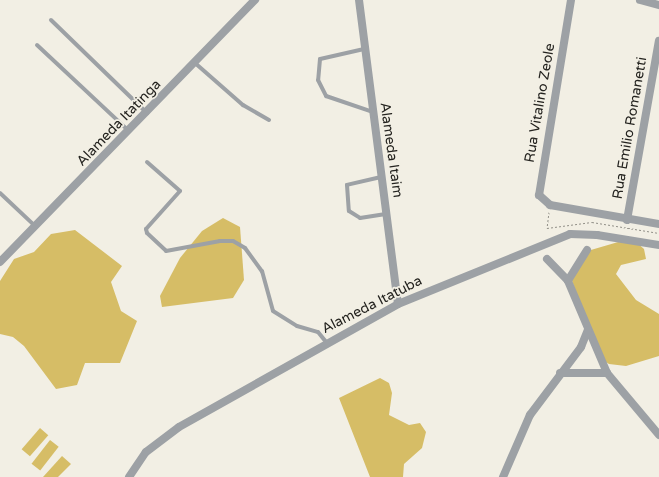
<!DOCTYPE html>
<html>
<head>
<meta charset="utf-8">
<style>
	body { margin:0 }
	#map { position:relative; width:659px; height:477px; overflow:hidden; background:#f2efe4; font-family:"Varela Round",sans-serif }
	div>[style] { position:absolute }
	.green>* { inset:0; background:#d6bd66; transform-origin:0 0 }
	.path>* { height:1px; margin-top:-0.5px; transform-origin:0; background:repeating-linear-gradient(90deg,#94928a 0 2px,transparent 0 4px) }
	.service>* { height:4px; margin:-2px; padding:0 2px; transform-origin:2px; border-radius:2px; background:#9da1a5 }
	.minor>* { height:8px; margin:-4px; padding:0 4px; transform-origin:4px; border-radius:4px; background:#9da1a5 }
	span { translate:-50% -50%; white-space:nowrap; text-align:center; line-height:1.15; -webkit-text-stroke:3.5px #f2efe4; paint-order:stroke }
	.street-label { font-size:14px; color:#24231f }
</style>
</head>
<body>
<div id="map">
	<div class="green">
		<div style="clip-path:polygon(223px 218px,240px 227px,244px 280px,233px 298px,162px 307px,160px 296px,180px 258px,202px 231px)"></div>
		<div style="clip-path:polygon(75px 230px,122px 266px,111px 282px,121px 311px,137px 321px,120px 363px,85px 363px,77px 385px,56px 389px,24px 346px,13px 337px,0 334px,0 281px,14px 259px,34px 252px,51px 234px)"></div>
		<div style="clip-path:polygon(625px 240px,636px 242px,644px 249px,646px 259px,621px 265px,616px 274px,636px 300px,659px 314px,659px 356px,626px 366px,609px 364px,600px 358px,571px 278px,584px 252px)"></div>
		<div style="clip-path:polygon(380px 378px,389px 383px,392px 393px,389px 415px,409px 425px,420px 423px,426px 432px,422px 448px,404px 464px,403px 477px,370px 477px,339px 398px)"></div>
		<div style="left:40px;top:428px;width:11px;height:28px;rotate:41deg"></div>
		<div style="left:50px;top:440px;width:11px;height:30px;rotate:38deg"></div>
		<div style="clip-path:polygon(62px 456px,71px 464px,58px 477px,43px 477px)"></div>
	</div>
	<div class="path">
		<div style="left:549px;top:212px;width:16px;rotate:97deg"></div>
		<div style="left:547px;top:228px;width:45px;rotate:-7.6deg"></div>
		<div style="left:592px;top:222px;width:68px;rotate:9.3deg"></div>
	</div>
	<div class="service">
		<div style="left:51px;top:20px;width:134px;rotate:44.1deg"></div>
		<div style="left:37px;top:45px;width:126px;rotate:43.1deg"></div>
		<div style="left:364px;top:49px;width:45px;rotate:167.2deg"></div>
		<div style="left:320px;top:59px;width:21px;rotate:95deg"></div>
		<div style="left:318px;top:80px;width:18px;rotate:63deg"></div>
		<div style="left:326px;top:96px;width:50px;rotate:18.8deg"></div>
		<div style="left:195px;top:63px;width:64px;rotate:41.2deg"></div>
		<div style="left:243px;top:105px;width:30px;rotate:30deg"></div>
		<div style="left:147px;top:162px;width:44px;rotate:41.3deg"></div>
		<div style="left:180px;top:191px;width:51px;rotate:131.8deg"></div>
		<div style="left:146px;top:229px;width:4px;rotate:76deg"></div>
		<div style="left:147px;top:233px;width:26px;rotate:43deg"></div>
		<div style="left:166px;top:251px;width:55px;rotate:-10.5deg"></div>
		<div style="left:220px;top:241px;width:13px"></div>
		<div style="left:233px;top:241px;width:14px;rotate:30deg"></div>
		<div style="left:245px;top:248px;width:29px;rotate:54deg"></div>
		<div style="left:262px;top:271px;width:41px;rotate:74.6deg"></div>
		<div style="left:273px;top:311px;width:28px;rotate:32deg"></div>
		<div style="left:297px;top:326px;width:22px;rotate:16deg"></div>
		<div style="left:318px;top:332px;width:14px;rotate:51deg"></div>
		<div style="left:381px;top:177px;width:35px;rotate:167deg"></div>
		<div style="left:347px;top:185px;width:26px;rotate:86deg"></div>
		<div style="left:349px;top:211px;width:13px;rotate:32deg"></div>
		<div style="left:360px;top:218px;width:26px;rotate:-9deg"></div>
		<div style="left:0;top:193px;width:48px;rotate:43.3deg"></div>
	</div>
	<div class="minor">
		<div style="left:359px;top:0;width:306px;rotate:82.7deg"></div>
		<div style="left:571px;top:0;width:198px;rotate:99.3deg"></div>
		<div style="left:539px;top:195px;width:15px;rotate:42deg"></div>
		<div style="left:550px;top:205px;width:111px;rotate:9.9deg"></div>
		<div style="left:640px;top:0;width:20px;rotate:15deg"></div>
		<div style="left:627px;top:220px;width:182px;rotate:-79.9deg"></div>
		<div style="left:587px;top:250px;width:36px;rotate:122deg"></div>
		<div style="left:568px;top:281px;width:100px;rotate:67deg"></div>
		<div style="left:607px;top:373px;width:81px;rotate:50deg"></div>
		<div style="left:547px;top:259px;width:30px;rotate:46deg"></div>
		<div style="left:0;top:262px;width:366px;rotate:-45.8deg"></div>
		<div style="left:560px;top:373px;width:47px"></div>
		<div style="left:129px;top:477px;width:30px;rotate:-56deg"></div>
		<div style="left:146px;top:452px;width:41px;rotate:-37.1deg"></div>
		<div style="left:179px;top:427px;width:251px;rotate:-29.3deg"></div>
		<div style="left:398px;top:304px;width:186px;rotate:-22.1deg"></div>
		<div style="left:570px;top:234px;width:27px;rotate:2deg"></div>
		<div style="left:597px;top:235px;width:63px;rotate:9.2deg"></div>
		<div style="left:503px;top:477px;width:68px;rotate:-66.5deg"></div>
		<div style="left:530px;top:415px;width:85px;rotate:-53.1deg"></div>
		<div style="left:581px;top:347px;width:18px;rotate:-68deg"></div>
	</div>
	<div class="street-label">
		<span style="left:540px;top:103px;rotate:-80deg">Rua Vitalino Zeole</span>
		<span style="left:119px;top:123px;rotate:-46deg">Alameda Itatinga</span>
		<span style="left:630px;top:128px;rotate:-80deg">Rua Emilio Romanetti</span>
		<span style="left:391px;top:150px;rotate:82deg">Alameda Itaim</span>
		<span style="left:372px;top:305px;rotate:-27deg">Alameda Itatuba</span>
	</div>
</div>
</body>
</html>
